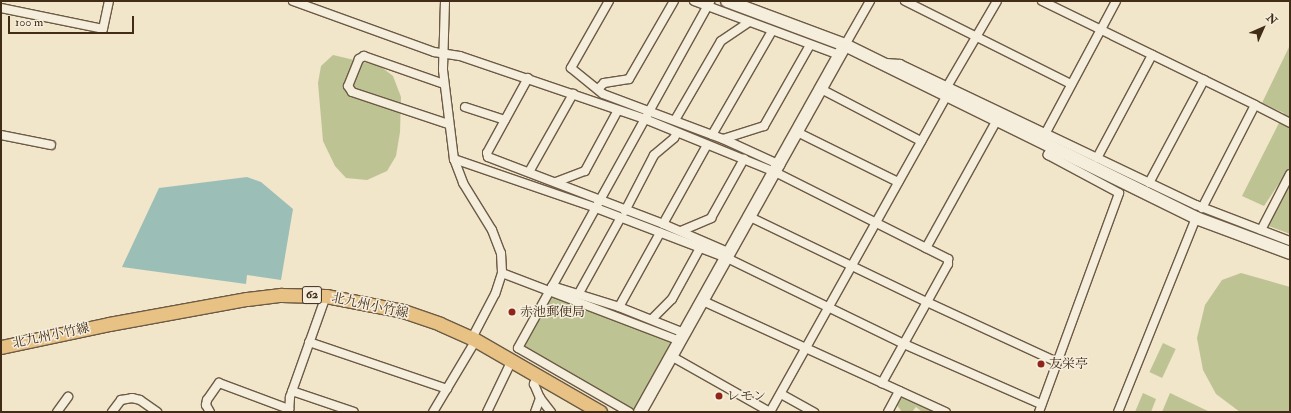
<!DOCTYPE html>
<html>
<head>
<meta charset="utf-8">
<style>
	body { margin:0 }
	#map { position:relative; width:1291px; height:413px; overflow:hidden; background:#f1e5ca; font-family:"IM FELL Double Pica","Noto Serif JP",serif }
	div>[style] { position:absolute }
	.green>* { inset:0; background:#bec394; transform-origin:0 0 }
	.water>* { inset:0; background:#9bbfb7 }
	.roads { filter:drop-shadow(1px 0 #6c5a44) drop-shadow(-1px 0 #6c5a44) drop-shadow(0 1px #6c5a44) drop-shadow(0 -1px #6c5a44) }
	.street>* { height:8px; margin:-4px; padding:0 4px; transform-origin:4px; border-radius:4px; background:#f6eedd }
	.secondary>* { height:12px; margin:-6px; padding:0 6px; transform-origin:6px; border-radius:6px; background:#f6eedd }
	.primary>* { height:13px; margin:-6.5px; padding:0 6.5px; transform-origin:6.5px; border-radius:6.5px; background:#e8c285 }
	.dots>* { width:11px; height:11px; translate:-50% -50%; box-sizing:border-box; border:2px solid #f6eedd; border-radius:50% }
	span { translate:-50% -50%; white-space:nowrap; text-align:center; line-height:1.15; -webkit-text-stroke:3px #f6eedd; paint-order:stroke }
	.shield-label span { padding:1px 3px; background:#f6eedd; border:1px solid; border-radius:3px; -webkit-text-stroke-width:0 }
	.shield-label { font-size:12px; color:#402c17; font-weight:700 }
	.street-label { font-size:13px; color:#402c17 }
	.poi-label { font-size:13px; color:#402c17 }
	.left { translate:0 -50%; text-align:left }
	.frame { position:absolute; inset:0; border:2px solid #402c17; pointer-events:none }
	.north { position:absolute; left:1243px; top:8px; width:40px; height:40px; -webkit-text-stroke:3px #f6eedd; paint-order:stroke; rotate:45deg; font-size:11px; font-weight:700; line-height:16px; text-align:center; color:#402c17 }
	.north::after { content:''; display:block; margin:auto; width:14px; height:18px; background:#402c17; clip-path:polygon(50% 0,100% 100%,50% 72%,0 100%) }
	.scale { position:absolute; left:8px; top:16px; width:126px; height:18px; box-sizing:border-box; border:2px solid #402c17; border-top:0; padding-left:5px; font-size:12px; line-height:14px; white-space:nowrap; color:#402c17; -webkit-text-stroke:3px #f6eedd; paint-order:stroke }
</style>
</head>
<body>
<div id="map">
	<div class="green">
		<div style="clip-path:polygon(1290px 45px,1290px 167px,1264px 206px,1242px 196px,1284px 113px,1262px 103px)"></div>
		<div style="clip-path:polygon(333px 55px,380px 66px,393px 76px,401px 97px,400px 132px,396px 156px,387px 171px,367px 180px,346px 178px,335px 166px,323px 141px,318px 83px,321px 66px)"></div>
		<div style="clip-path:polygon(1290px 182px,1290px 234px,1266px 225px)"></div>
		<div style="clip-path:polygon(1241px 273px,1290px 287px,1290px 412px,1240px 412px,1216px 394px,1203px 370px,1197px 338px,1205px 305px,1222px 280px)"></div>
		<div style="clip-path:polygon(551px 296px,669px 339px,672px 342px,634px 409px,629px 409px,524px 347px,522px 342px)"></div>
		<div style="left:1163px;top:343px;width:14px;height:32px;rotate:25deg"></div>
		<div style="clip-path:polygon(1143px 393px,1156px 399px,1151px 412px,1135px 412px)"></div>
		<div style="clip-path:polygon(1170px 393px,1210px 412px,1162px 412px)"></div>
		<div style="clip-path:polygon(901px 397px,936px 412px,922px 412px,916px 407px,912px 412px,902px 412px,896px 404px)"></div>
	</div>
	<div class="water">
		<div style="clip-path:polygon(247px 177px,261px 182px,293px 209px,281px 280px,247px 275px,246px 284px,122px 267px,159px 188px)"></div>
	</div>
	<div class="roads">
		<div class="street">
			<div style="left:293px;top:1px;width:150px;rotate:19.9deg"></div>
			<div style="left:434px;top:52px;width:26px;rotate:9deg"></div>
			<div style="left:460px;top:56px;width:195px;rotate:18.8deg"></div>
			<div style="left:645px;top:119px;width:140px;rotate:22.2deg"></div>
			<div style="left:775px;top:172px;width:194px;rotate:26.7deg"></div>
			<div style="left:948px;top:259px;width:5px;rotate:90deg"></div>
			<div style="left:948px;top:264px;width:43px;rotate:118.9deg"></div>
			<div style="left:927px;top:302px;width:143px;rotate:24.8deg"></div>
			<div style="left:445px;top:1px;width:69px;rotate:91.7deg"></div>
			<div style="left:443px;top:70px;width:90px;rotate:83deg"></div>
			<div style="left:454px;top:159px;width:26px;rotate:69deg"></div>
			<div style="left:463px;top:183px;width:55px;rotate:58.3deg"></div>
			<div style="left:492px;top:230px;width:25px;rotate:69deg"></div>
			<div style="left:501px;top:253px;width:20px;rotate:87deg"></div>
			<div style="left:502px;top:273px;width:22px;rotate:108deg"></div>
			<div style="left:495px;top:294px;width:50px;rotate:117.6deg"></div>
			<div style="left:609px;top:1px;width:77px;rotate:119.6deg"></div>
			<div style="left:571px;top:68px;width:41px;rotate:39.1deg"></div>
			<div style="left:603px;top:94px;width:128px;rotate:20.6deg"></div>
			<div style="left:723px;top:139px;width:63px;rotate:24.5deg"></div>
			<div style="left:694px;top:1px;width:155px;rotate:20.4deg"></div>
			<div style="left:905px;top:1px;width:186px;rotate:26.6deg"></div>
			<div style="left:1042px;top:1px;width:237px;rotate:26deg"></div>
			<div style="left:1255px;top:105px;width:116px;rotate:117.2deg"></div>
			<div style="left:1px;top:8px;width:104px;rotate:11.6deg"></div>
			<div style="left:103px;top:29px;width:29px;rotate:-78deg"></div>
			<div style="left:845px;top:45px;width:51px;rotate:-60.4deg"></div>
			<div style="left:886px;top:63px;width:14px;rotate:4deg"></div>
			<div style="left:900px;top:64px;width:328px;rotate:25.5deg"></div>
			<div style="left:1196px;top:205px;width:101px;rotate:21deg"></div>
			<div style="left:528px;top:78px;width:85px;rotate:118.7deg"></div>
			<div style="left:487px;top:153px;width:4px;rotate:76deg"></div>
			<div style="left:488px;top:157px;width:187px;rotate:20.9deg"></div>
			<div style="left:663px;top:224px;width:73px;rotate:23.4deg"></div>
			<div style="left:444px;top:84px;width:85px;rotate:-160.7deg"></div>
			<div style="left:364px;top:56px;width:6px;rotate:149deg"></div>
			<div style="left:359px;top:59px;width:29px;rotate:112deg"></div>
			<div style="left:348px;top:86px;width:7px;rotate:56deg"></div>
			<div style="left:352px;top:92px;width:101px;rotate:18.4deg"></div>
			<div style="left:948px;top:85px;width:97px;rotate:-59.7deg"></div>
			<div style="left:598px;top:89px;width:8px;rotate:-45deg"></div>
			<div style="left:604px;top:83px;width:25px;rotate:-9deg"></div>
			<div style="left:629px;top:79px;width:90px;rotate:-60deg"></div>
			<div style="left:821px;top:89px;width:113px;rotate:27.5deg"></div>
			<div style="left:1255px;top:105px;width:39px;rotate:27deg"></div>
			<div style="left:465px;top:107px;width:42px;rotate:18deg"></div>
			<div style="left:675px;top:120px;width:91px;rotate:-59.8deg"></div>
			<div style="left:721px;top:41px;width:34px;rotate:-34deg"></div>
			<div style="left:797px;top:132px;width:113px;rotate:26.3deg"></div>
			<div style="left:1px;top:135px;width:51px;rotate:11.3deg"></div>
			<div style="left:712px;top:135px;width:120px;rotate:-60deg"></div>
			<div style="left:1044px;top:136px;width:153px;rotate:-61.9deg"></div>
			<div style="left:723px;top:139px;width:43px;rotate:-17.6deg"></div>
			<div style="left:764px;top:126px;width:93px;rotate:-60.4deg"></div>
			<div style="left:1097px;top:158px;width:117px;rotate:-61.9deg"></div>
			<div style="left:454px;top:159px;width:150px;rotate:19deg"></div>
			<div style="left:596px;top:208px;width:140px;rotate:20.9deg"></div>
			<div style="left:727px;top:258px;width:197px;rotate:25.9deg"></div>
			<div style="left:904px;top:344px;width:150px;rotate:23.7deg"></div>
			<div style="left:529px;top:172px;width:90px;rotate:-60.6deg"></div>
			<div style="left:556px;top:182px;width:31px;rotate:-21deg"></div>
			<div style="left:585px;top:171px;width:69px;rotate:-61.6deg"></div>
			<div style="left:1149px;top:183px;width:117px;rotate:-61.9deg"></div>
			<div style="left:625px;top:211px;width:63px;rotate:-62.6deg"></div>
			<div style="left:654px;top:155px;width:26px;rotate:-40deg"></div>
			<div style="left:674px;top:138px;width:6px;rotate:-59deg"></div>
			<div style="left:750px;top:217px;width:196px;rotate:25.7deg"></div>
			<div style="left:927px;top:302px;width:93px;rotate:119.1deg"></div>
			<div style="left:663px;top:224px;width:90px;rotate:-60.9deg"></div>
			<div style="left:1261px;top:230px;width:63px;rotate:-62.6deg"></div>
			<div style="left:681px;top:231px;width:33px;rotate:-23deg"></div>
			<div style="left:711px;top:218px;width:68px;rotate:-60.8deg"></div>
			<div style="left:926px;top:248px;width:146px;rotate:-61deg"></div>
			<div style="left:502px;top:273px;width:191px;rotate:20.9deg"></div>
			<div style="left:552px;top:286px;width:70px;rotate:17.4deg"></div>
			<div style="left:619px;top:307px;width:70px;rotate:21.8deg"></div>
			<div style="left:579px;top:293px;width:85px;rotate:-61deg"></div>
			<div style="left:703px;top:301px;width:267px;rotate:24.6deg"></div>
			<div style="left:619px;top:307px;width:85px;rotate:-61deg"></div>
			<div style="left:652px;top:319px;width:28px;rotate:-45deg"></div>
			<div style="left:672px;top:299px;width:58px;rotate:-61.2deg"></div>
			<div style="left:309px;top:342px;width:146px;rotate:18.8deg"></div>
			<div style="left:671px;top:356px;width:114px;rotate:29.5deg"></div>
			<div style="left:770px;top:412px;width:363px;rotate:-60.8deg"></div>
			<div style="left:538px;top:375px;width:10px;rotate:114deg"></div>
			<div style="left:534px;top:384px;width:15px;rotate:67deg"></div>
			<div style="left:540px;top:398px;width:18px;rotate:52deg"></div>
			<div style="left:292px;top:391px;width:65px;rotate:18.7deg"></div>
			<div style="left:781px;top:394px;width:38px;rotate:29deg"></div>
			<div style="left:57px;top:412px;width:19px;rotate:-54deg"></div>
			<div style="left:112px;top:412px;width:15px;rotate:-53deg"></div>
			<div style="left:121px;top:400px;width:11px;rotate:-10deg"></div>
			<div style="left:132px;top:398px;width:8px;rotate:14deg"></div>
			<div style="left:140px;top:400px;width:21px;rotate:35deg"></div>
			<div style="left:210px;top:412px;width:8px;rotate:-120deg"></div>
			<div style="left:206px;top:405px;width:5px;rotate:-79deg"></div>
			<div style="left:207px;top:400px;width:21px;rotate:-55deg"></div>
			<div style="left:219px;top:383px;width:75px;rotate:20.4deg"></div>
			<div style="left:289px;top:412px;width:15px;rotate:-86deg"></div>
			<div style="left:290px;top:397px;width:107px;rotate:-70.4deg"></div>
			<div style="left:433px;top:412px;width:84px;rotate:-59.2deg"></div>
			<div style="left:487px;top:412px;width:58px;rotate:-64.3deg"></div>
			<div style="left:535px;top:412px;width:15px;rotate:-70deg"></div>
			<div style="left:629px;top:412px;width:128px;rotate:-150deg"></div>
			<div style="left:518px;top:348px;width:397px;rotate:-61deg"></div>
			<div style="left:888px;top:412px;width:24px;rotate:-62deg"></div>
			<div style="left:1039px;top:412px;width:233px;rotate:-69.9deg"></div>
			<div style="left:1119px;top:193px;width:81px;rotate:-151.8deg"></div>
			<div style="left:1048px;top:155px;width:10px;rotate:-66deg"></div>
			<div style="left:1118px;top:412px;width:209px;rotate:-68.1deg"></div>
		</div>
		<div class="secondary">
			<div style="left:727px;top:1px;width:126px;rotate:20.4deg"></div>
			<div style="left:845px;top:45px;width:391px;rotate:26.2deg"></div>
			<div style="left:1196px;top:218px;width:100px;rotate:20.4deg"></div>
			<div style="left:640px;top:412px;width:420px;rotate:-60.8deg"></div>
		</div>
		<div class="primary">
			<div style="left:1px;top:347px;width:110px;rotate:-12deg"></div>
			<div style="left:109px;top:324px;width:140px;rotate:-10.3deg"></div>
			<div style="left:247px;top:299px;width:34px;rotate:-7deg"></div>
			<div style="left:281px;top:295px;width:45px;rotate:1.3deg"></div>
			<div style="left:326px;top:296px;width:78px;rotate:11deg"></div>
			<div style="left:403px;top:311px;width:39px;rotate:19deg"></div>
			<div style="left:440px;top:324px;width:35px;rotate:24deg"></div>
			<div style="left:472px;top:338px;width:148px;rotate:30deg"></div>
		</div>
	</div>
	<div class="dots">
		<div style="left:512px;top:312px;background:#8f2418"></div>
		<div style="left:1041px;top:364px;background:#8f2418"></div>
		<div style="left:719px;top:396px;background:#8f2418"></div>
	</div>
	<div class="shield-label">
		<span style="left:312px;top:295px">62</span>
	</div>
	<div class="street-label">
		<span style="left:370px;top:306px;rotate:12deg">北九州小竹線</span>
		<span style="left:51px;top:336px;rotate:-12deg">北九州小竹線</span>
	</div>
	<div class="poi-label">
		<span class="left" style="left:520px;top:312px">赤池郵便局</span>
		<span class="left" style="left:1049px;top:364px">友栄亭</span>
		<span class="left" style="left:727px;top:396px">レモン</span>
	</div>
	<div class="frame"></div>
	<div class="north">N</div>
	<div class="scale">100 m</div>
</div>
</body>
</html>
